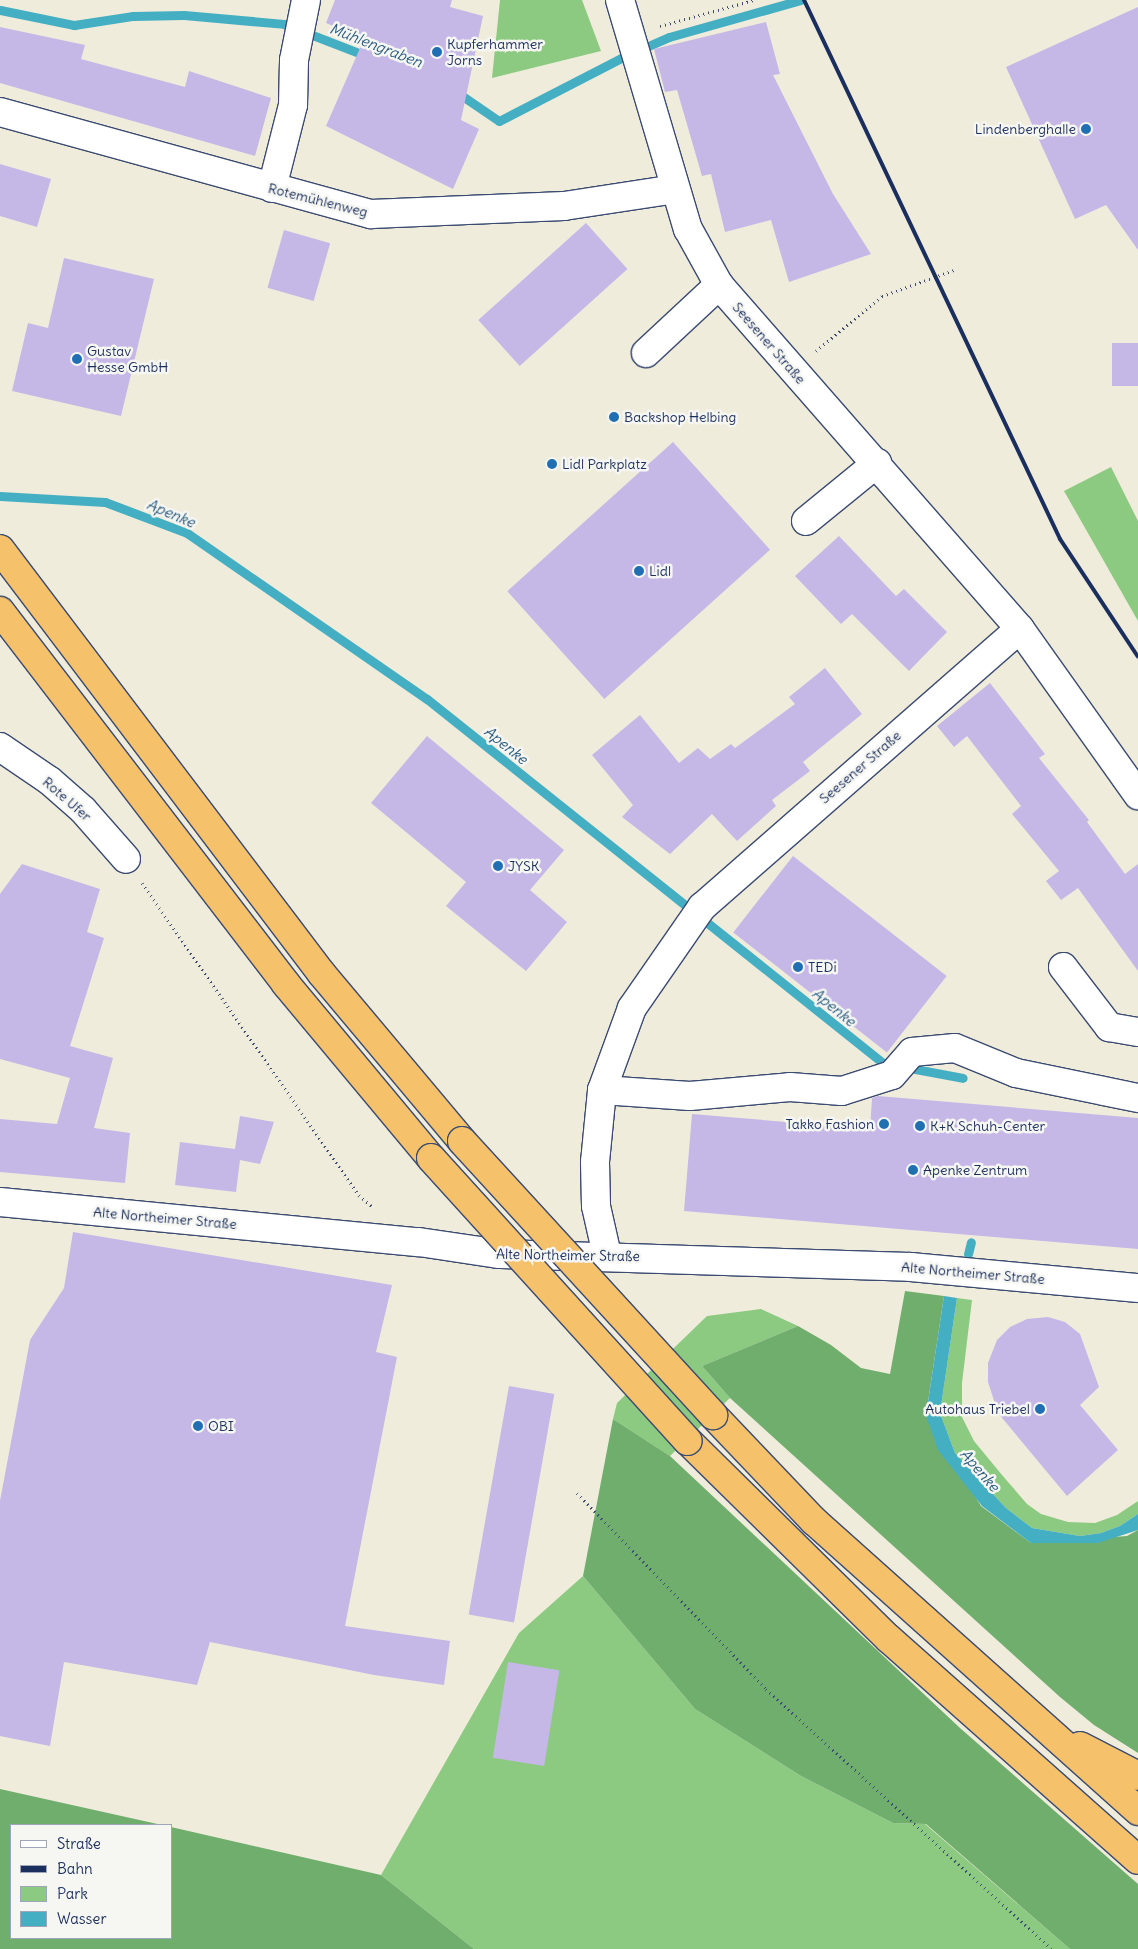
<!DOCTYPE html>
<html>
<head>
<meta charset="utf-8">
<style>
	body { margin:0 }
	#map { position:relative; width:1138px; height:1949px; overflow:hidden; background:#f0ecdb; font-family:Delius,sans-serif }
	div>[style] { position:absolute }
	.green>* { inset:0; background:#8bca80 }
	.forest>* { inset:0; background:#70ae6e }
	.water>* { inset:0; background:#44afc3 }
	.stream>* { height:9px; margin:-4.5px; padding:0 4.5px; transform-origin:4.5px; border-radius:4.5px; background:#44afc3 }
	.building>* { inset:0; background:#c5b8e7; transform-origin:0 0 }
	.path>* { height:3px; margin-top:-1.5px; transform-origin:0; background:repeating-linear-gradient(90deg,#3b4b71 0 1px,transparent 0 5px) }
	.roads { filter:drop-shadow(1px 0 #3b4b71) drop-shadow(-1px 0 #3b4b71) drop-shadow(0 1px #3b4b71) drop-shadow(0 -1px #3b4b71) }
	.minor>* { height:28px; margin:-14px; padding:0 14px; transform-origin:14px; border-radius:14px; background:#fff }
	.highway>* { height:28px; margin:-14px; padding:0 14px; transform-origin:14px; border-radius:14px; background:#f5c16b }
	.rail>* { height:4px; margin:-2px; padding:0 2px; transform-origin:2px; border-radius:2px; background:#1b2f5e }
	.bridges { filter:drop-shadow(1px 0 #3b4b71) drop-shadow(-1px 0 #3b4b71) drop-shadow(0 1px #3b4b71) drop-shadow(0 -1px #3b4b71) }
	.highway-bridge>* { height:28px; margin:-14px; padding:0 14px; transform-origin:14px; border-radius:14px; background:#f5c16b }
	.dots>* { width:14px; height:14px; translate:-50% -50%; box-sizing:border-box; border:2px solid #f6f6f2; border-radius:50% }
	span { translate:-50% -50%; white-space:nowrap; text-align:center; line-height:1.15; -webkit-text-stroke:5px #f6f6f2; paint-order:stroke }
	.poi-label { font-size:14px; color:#1b2f5e }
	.left { translate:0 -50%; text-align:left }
	.right { translate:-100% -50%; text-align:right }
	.street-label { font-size:14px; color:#1b2f5e }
	.water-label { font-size:15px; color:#295c81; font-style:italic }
	.legend { position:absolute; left:10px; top:1824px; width:162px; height:115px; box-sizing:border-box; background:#f6f6f2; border:1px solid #9ea6b7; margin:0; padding:6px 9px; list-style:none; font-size:15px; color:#1b2f5e }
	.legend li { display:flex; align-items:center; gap:10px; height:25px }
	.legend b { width:25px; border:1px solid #9ea6b7 }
</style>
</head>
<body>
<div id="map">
	<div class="green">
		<div style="clip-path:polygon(500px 0,582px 0,601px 51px,492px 78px)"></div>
		<div style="clip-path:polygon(1111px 467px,1138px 521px,1138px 621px,1064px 491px)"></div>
		<div style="clip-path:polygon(957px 1298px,972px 1300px,962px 1383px,962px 1417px,974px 1441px,1002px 1475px,1027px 1504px,1041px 1514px,1068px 1522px,1095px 1523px,1117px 1515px,1138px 1501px,1138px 1514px,1120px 1526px,1101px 1533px,1080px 1536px,1032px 1528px,1006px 1508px,955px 1453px,940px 1413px)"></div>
		<div style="clip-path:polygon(761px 1309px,798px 1326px,702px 1366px,730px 1398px,670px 1456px,613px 1419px,617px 1403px,707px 1316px)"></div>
		<div style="clip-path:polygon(583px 1576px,695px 1709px,801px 1776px,893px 1823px,925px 1824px,1070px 1949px,474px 1949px,381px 1875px,519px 1633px)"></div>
	</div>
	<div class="forest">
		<div style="clip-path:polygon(905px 1291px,944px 1296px,926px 1415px,981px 1506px,1031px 1543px,1127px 1536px,1138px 1530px,1138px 1753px,1094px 1725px,1060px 1697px,730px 1398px,702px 1366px,798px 1326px,831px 1345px,861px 1368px,890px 1374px)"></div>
		<div style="clip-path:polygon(613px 1419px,670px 1456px,960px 1728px,1138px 1884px,1138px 1949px,1070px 1949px,926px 1824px,893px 1823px,801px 1776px,695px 1709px,583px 1576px)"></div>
		<div style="clip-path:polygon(0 1789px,162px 1825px,11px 1825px,11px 1938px,171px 1938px,171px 1827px,381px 1875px,474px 1949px,0 1949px)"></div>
	</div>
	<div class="water">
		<div style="clip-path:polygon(944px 1296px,957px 1298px,940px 1413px,955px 1453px,1006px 1508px,1032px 1528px,1080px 1536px,1101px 1533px,1120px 1526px,1138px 1514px,1138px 1530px,1098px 1543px,1031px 1543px,982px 1506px,938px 1450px,926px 1415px)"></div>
	</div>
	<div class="stream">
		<div style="left:0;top:10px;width:76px;rotate:11.5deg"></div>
		<div style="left:74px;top:25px;width:60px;rotate:-8.7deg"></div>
		<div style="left:133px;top:16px;width:51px;rotate:-1.1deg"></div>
		<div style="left:184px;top:15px;width:100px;rotate:5.1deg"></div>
		<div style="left:284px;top:24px;width:91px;rotate:21.2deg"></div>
		<div style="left:455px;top:91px;width:53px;rotate:34.3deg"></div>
		<div style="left:499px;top:121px;width:137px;rotate:-27.3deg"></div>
		<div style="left:621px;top:58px;width:52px;rotate:-23.6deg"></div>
		<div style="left:669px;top:37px;width:137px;rotate:-15.7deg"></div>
		<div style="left:0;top:496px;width:105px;rotate:3.3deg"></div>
		<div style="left:105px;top:502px;width:88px;rotate:20.7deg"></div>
		<div style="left:187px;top:533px;width:292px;rotate:34.7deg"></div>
		<div style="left:427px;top:699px;width:583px;rotate:38.6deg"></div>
		<div style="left:883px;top:1063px;width:81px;rotate:10.6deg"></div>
		<div style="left:968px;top:1254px;width:12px;rotate:-76deg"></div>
	</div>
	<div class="building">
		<div style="clip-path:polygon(335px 0,452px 0,450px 7px,483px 16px,461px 120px,479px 129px,453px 189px,326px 126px,364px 39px,326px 23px)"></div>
		<div style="clip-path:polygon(1138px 7px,1138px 250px,1106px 205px,1075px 219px,1006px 67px)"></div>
		<div style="clip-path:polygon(766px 22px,780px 74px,773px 75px,833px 194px,871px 254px,789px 282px,771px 220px,725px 232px,711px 174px,702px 176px,677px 90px,665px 92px,654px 49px)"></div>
		<div style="clip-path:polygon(0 27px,85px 45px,81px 59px,185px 87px,189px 71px,271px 98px,255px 156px,0 83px)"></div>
		<div style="clip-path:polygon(0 164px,51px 179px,37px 227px,0 216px)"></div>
		<div style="left:586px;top:223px;width:62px;height:145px;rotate:48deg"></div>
		<div style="left:284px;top:230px;width:48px;height:60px;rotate:16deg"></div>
		<div style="clip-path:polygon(64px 258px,154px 279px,121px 416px,12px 391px,28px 323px,48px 328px)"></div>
		<div style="left:1138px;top:343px;width:43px;height:26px;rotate:90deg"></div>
		<div style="left:673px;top:442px;width:145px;height:223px;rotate:48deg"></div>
		<div style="clip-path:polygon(839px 536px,896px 596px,904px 589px,947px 632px,909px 671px,852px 614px,841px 624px,795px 576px)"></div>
		<div style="clip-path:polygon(825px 668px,862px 714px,803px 762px,810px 771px,772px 800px,776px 806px,737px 841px,712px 814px,670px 854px,622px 817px,633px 805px,592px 755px,640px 715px,679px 763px,698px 748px,710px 759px,731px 744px,735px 748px,795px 704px,789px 697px)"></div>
		<div style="clip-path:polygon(990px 683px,1045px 754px,1039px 758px,1089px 820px,1087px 822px,1125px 874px,1138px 864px,1138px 971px,1078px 888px,1061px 900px,1046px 881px,1059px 871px,1012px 814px,1021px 806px,967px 736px,954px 747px,937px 726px)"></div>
		<div style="clip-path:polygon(427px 736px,564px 850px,530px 890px,567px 922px,526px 971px,446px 906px,466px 882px,371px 803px)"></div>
		<div style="left:793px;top:856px;width:195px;height:97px;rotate:38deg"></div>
		<div style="clip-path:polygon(22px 864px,100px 889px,87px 932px,104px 938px,70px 1046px,113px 1058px,94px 1128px,130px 1133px,125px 1183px,0 1172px,0 1119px,57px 1124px,70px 1078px,0 1059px,0 894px)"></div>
		<div style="clip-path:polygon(878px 1096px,1138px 1118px,1138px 1249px,684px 1211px,692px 1114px,870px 1129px,872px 1098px)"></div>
		<div style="clip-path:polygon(240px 1116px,274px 1122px,260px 1164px,240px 1160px,236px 1192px,175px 1185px,180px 1142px,235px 1149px)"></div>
		<div style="clip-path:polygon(73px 1232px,392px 1285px,376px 1352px,397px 1357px,345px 1626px,450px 1641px,444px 1685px,374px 1675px,210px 1642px,197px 1685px,64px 1662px,50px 1746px,0 1736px,0 1501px,30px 1340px,64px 1288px)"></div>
		<div style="clip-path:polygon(1048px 1317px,1065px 1322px,1080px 1334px,1099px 1387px,1080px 1405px,1118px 1450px,1067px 1496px,998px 1413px,988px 1382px,988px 1363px,997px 1340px,1010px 1327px,1027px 1319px)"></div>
		<div style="left:509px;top:1386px;width:46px;height:232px;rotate:10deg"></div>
		<div style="left:508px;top:1662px;width:52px;height:97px;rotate:9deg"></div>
	</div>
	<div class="path">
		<div style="left:660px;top:26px;width:98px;rotate:-15.5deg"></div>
		<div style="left:816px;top:351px;width:86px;rotate:-39.8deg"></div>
		<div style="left:882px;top:296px;width:77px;rotate:-19.9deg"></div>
		<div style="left:142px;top:883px;width:380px;rotate:55.2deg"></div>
		<div style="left:359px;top:1195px;width:18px;rotate:41deg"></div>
		<div style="left:577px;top:1493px;width:272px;rotate:46deg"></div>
		<div style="left:766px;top:1689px;width:387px;rotate:42.3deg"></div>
	</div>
	<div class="roads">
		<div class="minor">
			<div style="left:620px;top:0;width:239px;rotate:73.5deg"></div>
			<div style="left:688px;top:229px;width:64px;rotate:61deg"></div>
			<div style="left:719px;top:285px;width:457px;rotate:48.8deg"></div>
			<div style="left:1020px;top:629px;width:204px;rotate:54.6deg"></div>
			<div style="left:0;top:112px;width:385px;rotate:15.4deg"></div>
			<div style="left:371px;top:214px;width:193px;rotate:-2.4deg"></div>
			<div style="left:564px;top:206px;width:112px;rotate:-8.7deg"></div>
			<div style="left:272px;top:188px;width:86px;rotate:-75.8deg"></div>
			<div style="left:293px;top:105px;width:45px;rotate:-88.7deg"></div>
			<div style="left:294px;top:60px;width:61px;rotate:-78.7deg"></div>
			<div style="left:646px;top:353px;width:100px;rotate:-43deg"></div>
			<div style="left:806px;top:521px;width:92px;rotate:-39.2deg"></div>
			<div style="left:0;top:747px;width:60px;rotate:34.2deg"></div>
			<div style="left:50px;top:781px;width:44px;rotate:41.3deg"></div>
			<div style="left:83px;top:810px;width:65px;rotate:48.7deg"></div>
			<div style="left:1063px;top:967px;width:76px;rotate:52.5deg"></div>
			<div style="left:1109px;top:1027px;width:29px;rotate:10deg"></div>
			<div style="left:602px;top:1090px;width:88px;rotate:3.9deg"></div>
			<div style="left:690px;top:1096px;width:100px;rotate:-5.1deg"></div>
			<div style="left:790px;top:1087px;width:52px;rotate:4.4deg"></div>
			<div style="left:842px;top:1091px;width:52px;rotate:-17.7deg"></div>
			<div style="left:892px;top:1075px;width:30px;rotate:-49deg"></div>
			<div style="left:912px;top:1052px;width:43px;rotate:-5.3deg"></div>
			<div style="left:955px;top:1048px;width:66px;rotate:22.3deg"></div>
			<div style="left:1016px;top:1073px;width:125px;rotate:11.6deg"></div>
			<div style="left:0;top:1202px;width:421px;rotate:5.5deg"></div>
			<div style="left:419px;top:1242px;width:81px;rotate:8.5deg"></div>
			<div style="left:499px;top:1254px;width:412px;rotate:1.8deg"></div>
			<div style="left:911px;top:1267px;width:228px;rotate:5.3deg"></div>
			<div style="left:607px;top:1255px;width:50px;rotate:-102.7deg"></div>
			<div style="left:596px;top:1206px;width:44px;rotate:-91.3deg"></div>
			<div style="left:595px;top:1162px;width:72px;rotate:-84.4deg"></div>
			<div style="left:602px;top:1090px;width:87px;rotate:-69.9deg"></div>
			<div style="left:632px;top:1008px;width:123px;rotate:-55.3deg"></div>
			<div style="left:702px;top:907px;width:422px;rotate:-41.2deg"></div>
		</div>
		<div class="highway">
			<div style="left:0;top:549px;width:533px;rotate:52.85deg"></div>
			<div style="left:322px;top:974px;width:218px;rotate:50deg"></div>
			<div style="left:0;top:611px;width:470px;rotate:52.5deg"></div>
			<div style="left:286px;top:984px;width:226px;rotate:50.2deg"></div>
			<div style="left:713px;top:1415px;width:146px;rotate:46.4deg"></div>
			<div style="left:814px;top:1521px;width:435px;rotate:41.8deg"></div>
			<div style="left:688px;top:1441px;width:281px;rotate:44.6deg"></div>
			<div style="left:888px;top:1638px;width:334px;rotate:41.6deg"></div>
			<div style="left:1080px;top:1746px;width:65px;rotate:27.3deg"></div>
		</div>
	</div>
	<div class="rail">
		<div style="left:804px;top:0;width:597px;rotate:64.59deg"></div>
		<div style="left:1060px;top:539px;width:141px;rotate:56.5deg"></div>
	</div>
	<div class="bridges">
		<div class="highway-bridge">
			<div style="left:462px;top:1141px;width:372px;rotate:47.5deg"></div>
			<div style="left:431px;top:1158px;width:382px;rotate:47.8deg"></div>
		</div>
	</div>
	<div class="dots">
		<div style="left:437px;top:52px;background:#1f6fb2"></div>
		<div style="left:1086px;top:129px;background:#1f6fb2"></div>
		<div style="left:77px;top:359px;background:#1f6fb2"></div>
		<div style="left:614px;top:417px;background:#1f6fb2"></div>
		<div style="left:552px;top:464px;background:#1f6fb2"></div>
		<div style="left:639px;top:571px;background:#1f6fb2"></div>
		<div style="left:498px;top:866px;background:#1f6fb2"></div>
		<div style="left:798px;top:967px;background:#1f6fb2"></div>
		<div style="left:884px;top:1124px;background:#1f6fb2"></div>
		<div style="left:920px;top:1126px;background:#1f6fb2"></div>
		<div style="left:913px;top:1170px;background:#1f6fb2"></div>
		<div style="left:1040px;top:1409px;background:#1f6fb2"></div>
		<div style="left:198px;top:1426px;background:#1f6fb2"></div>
	</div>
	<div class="poi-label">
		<span class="left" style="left:447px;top:52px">Kupferhammer<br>Jorns</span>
		<span class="right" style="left:1076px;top:129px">Lindenberghalle</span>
		<span class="left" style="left:87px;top:359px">Gustav<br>Hesse GmbH</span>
		<span class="left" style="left:624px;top:417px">Backshop Helbing</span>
		<span class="left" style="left:562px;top:464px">Lidl Parkplatz</span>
		<span class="left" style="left:649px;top:571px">Lidl</span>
		<span class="left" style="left:508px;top:866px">JYSK</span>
		<span class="left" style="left:808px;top:967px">TEDi</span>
		<span class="right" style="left:874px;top:1124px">Takko Fashion</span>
		<span class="left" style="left:930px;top:1126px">K+K Schuh-Center</span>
		<span class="left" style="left:923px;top:1170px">Apenke Zentrum</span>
		<span class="right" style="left:1030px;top:1409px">Autohaus Triebel</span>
		<span class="left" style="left:208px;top:1426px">OBI</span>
	</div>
	<div class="street-label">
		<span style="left:318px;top:200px;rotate:14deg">Rotemühlenweg</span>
		<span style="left:769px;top:343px;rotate:49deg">Seesener Straße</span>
		<span style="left:860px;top:767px;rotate:-41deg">Seesener Straße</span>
		<span style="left:67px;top:799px;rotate:41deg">Rote Ufer</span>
		<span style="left:165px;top:1218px;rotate:5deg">Alte Northeimer Straße</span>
		<span style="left:568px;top:1255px;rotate:1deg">Alte Northeimer Straße</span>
		<span style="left:973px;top:1273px;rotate:5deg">Alte Northeimer Straße</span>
	</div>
	<div class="water-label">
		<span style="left:376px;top:45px;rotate:21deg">Mühlengraben</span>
		<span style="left:171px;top:513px;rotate:23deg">Apenke</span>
		<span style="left:506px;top:745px;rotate:39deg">Apenke</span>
		<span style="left:834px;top:1007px;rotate:39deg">Apenke</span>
		<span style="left:980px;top:1470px;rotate:49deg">Apenke</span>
	</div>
	<ul class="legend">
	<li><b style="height:6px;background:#fff"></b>Straße</li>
	<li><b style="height:6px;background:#1b2f5e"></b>Bahn</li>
	<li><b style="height:14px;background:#8bca80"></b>Park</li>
	<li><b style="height:14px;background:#44afc3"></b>Wasser</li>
	</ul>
</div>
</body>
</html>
